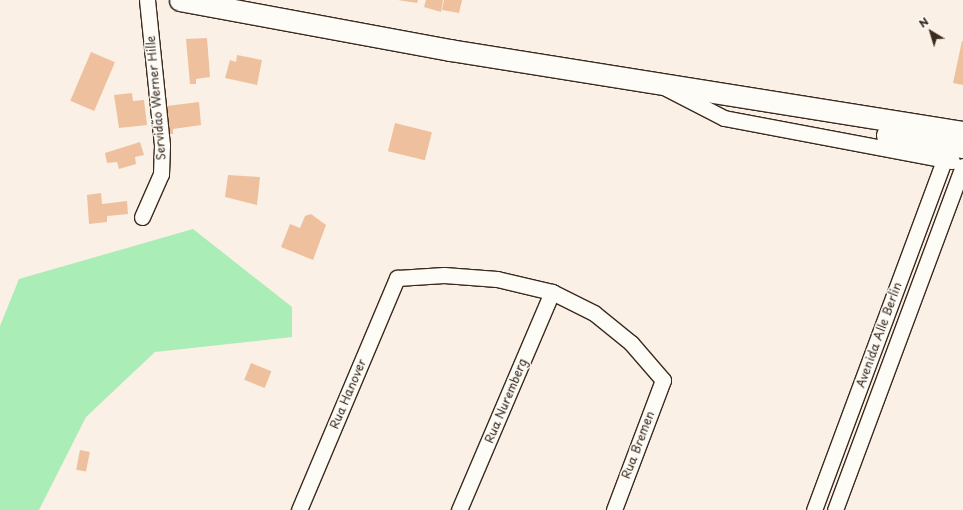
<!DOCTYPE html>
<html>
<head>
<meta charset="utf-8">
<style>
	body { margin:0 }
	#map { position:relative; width:963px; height:510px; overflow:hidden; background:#faf0e5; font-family:"Playpen Sans",sans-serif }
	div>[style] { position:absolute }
	.green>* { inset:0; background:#abedb6 }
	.building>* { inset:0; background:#eec09e; transform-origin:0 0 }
	.roads { filter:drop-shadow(1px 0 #3b2a1e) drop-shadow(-1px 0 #3b2a1e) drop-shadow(0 1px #3b2a1e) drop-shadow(0 -1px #3b2a1e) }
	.street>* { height:15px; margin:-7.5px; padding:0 7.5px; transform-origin:7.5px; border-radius:7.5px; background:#fdfcf7 }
	.secondary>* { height:21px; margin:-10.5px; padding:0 10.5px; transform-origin:10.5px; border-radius:10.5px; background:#fdfcf7 }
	span { translate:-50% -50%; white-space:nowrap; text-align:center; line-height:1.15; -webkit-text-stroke:3px #fdfcf7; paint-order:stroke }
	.street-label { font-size:12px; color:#3b2a1e }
	.north { position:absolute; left:911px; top:12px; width:40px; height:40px; -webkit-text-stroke:3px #fdfcf7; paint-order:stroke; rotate:322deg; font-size:11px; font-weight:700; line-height:16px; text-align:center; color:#3b2a1e }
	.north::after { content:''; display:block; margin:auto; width:14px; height:18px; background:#3b2a1e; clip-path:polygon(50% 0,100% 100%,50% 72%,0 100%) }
</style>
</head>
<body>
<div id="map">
	<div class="green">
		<div style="clip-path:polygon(193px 229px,292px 307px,292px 337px,155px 352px,86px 417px,39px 510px,0 510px,0 326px,19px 279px)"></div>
	</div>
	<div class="building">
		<div style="clip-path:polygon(398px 0,418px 0,417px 3px)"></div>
		<div style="clip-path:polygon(426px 0,443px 0,441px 12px,424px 7px)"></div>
		<div style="clip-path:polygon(444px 0,462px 0,459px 13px,442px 10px)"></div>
		<div style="clip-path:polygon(207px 38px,210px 77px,196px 79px,196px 84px,190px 84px,186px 39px)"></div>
		<div style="clip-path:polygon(962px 41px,963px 41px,963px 85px,953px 83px)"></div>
		<div style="left:91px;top:52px;width:26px;height:53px;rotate:23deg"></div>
		<div style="clip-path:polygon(237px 55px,262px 60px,257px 85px,225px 78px,230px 60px,236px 62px)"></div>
		<div style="clip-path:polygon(132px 93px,133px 101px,144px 100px,147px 125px,119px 128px,114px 95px)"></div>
		<div style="clip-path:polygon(199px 102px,201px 125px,173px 129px,173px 134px,162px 135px,159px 107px)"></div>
		<div style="left:395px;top:123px;width:38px;height:29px;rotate:14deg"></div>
		<div style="clip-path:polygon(140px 142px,144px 155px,135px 157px,136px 164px,119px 169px,117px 162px,107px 163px,105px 153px)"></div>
		<div style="clip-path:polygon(228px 175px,260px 177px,257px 205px,225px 197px)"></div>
		<div style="clip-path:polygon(101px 193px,102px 204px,127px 201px,128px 214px,107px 216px,107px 222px,89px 224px,87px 195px)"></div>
		<div style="clip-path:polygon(311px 214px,326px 225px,313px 260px,281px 247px,290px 224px,300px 228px,305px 216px)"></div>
		<div style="left:251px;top:363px;width:22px;height:18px;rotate:22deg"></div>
		<div style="left:80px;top:450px;width:10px;height:20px;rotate:11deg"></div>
	</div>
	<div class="roads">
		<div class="street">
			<div style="left:666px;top:88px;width:65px;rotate:27.3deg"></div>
			<div style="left:724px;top:118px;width:232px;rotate:10.7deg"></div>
			<div style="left:142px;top:217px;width:47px;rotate:-66.2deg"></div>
			<div style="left:161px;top:174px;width:29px;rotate:-88deg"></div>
			<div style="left:162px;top:145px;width:146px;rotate:-95.9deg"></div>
			<div style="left:299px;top:510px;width:252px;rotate:-67.1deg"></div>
			<div style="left:397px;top:278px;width:47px;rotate:-3.7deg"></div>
			<div style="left:444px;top:275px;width:53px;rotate:4.3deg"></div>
			<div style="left:497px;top:279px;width:57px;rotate:13.3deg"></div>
			<div style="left:552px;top:292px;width:47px;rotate:26.6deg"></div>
			<div style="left:594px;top:313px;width:48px;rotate:39deg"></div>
			<div style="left:631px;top:343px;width:49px;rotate:49.1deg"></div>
			<div style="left:663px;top:380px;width:139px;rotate:110.7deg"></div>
			<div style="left:459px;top:510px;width:237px;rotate:-66.9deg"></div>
			<div style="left:814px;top:510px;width:373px;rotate:-69.6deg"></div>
			<div style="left:835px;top:510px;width:367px;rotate:-69.6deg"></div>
		</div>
		<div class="secondary">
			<div style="left:180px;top:0;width:275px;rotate:10.5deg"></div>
			<div style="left:450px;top:50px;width:520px;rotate:9.08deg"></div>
			<div style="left:887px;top:135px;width:77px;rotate:9deg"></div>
		</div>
	</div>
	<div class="street-label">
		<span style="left:156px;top:98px;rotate:-95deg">Servidão Werner Hille</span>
		<span style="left:879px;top:335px;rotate:-70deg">Avenida Alle Berlin</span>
		<span style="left:348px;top:394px;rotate:-67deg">Rua Hanover</span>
		<span style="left:506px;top:401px;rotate:-67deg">Rua Nuremberg</span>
		<span style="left:638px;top:445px;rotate:-69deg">Rua Bremen</span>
	</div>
	<div class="north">N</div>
</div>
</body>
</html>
